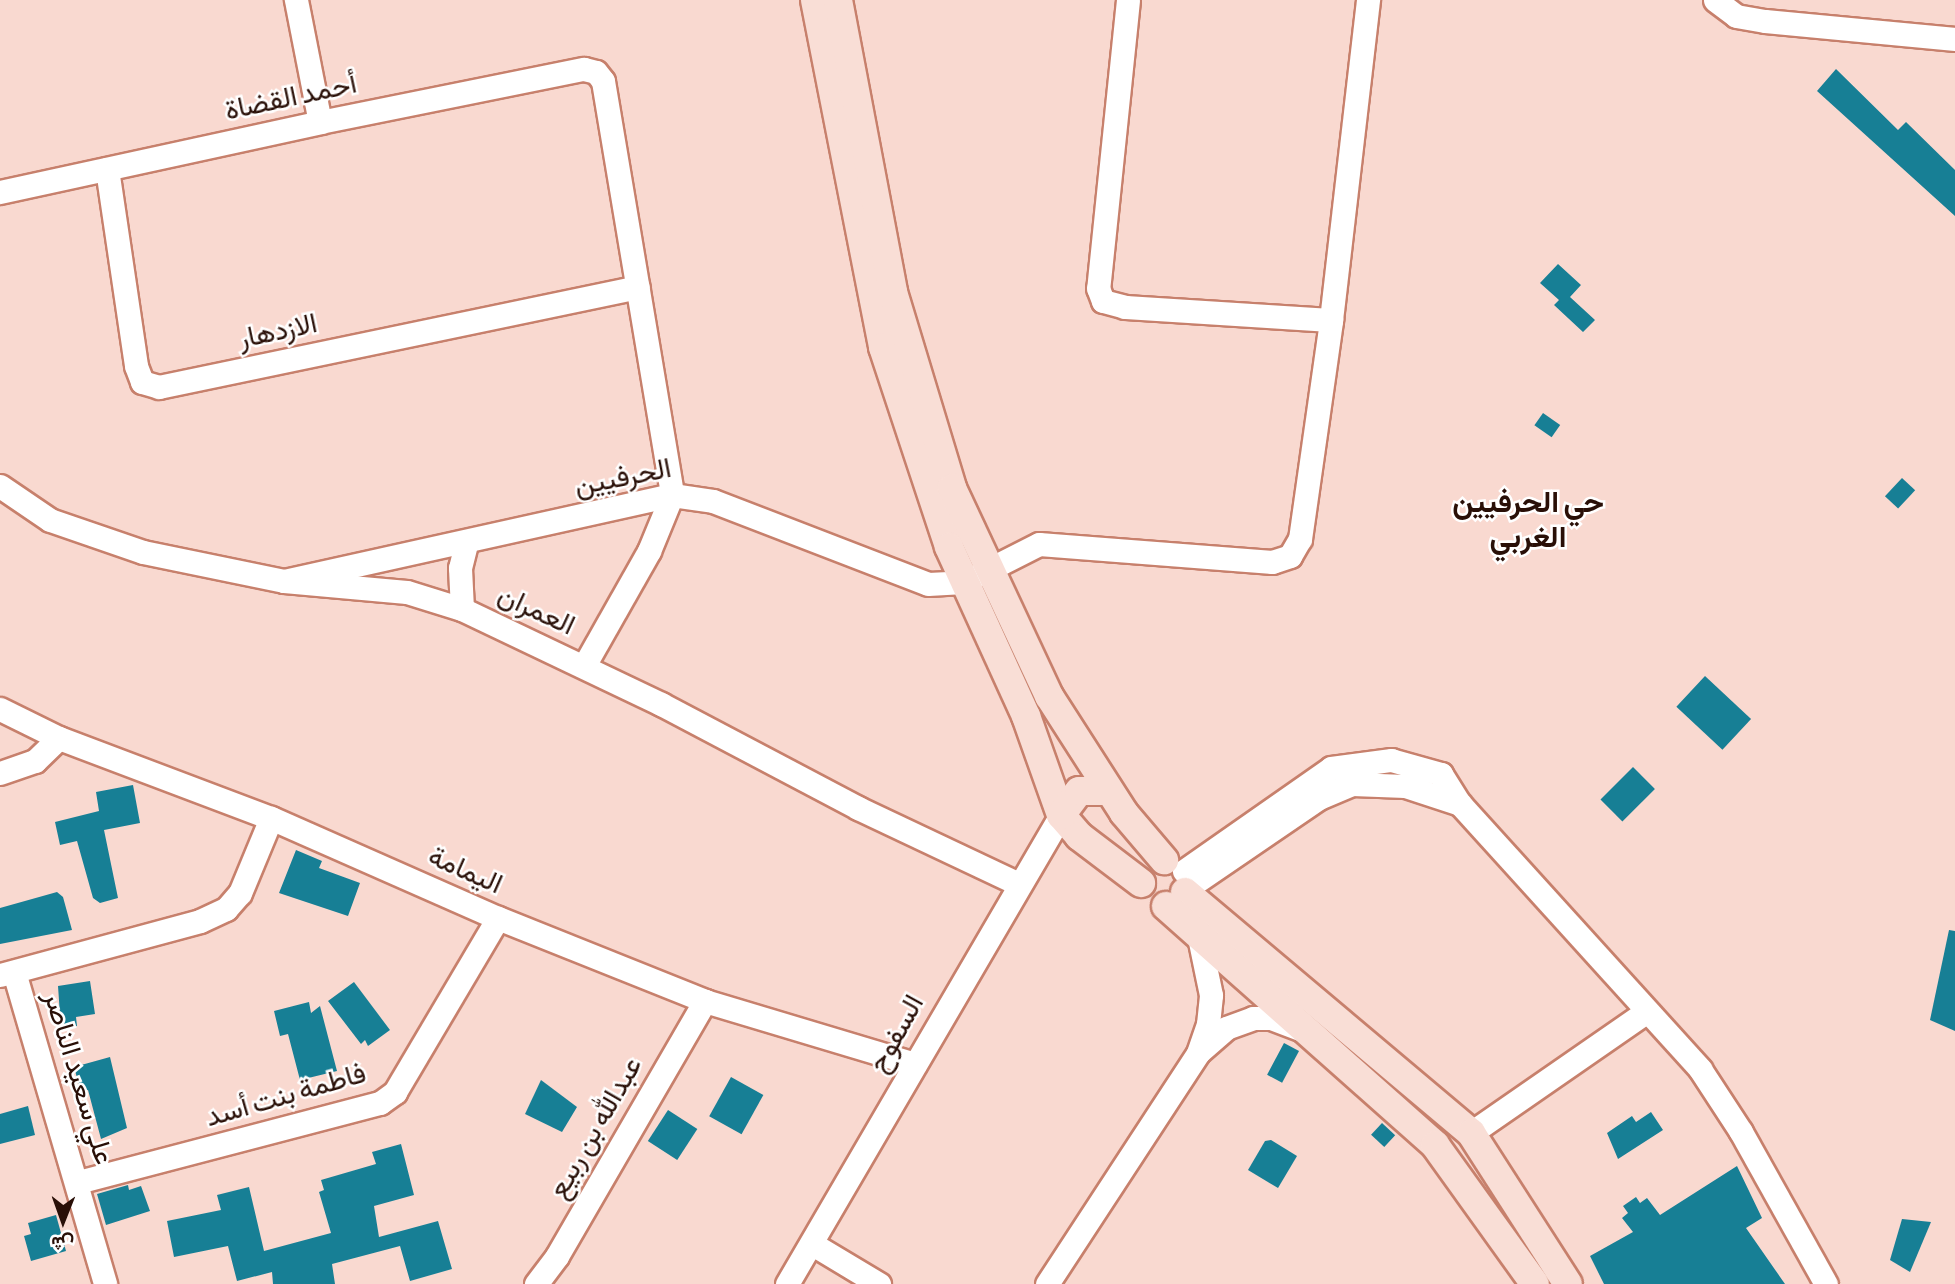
<!DOCTYPE html>
<html>
<head>
<meta charset="utf-8">
<style>
	body { margin:0 }
	#map { position:relative; width:1955px; height:1284px; overflow:hidden; background:#f9d9d0; font-family:"Alegreya Sans",Vazirmatn,sans-serif }
	div>[style] { position:absolute }
	.building>* { inset:0; background:#177f95; transform-origin:0 0 }
	.roads { filter:drop-shadow(2px 0 #c7806c) drop-shadow(-2px 0 #c7806c) drop-shadow(0 2px #c7806c) drop-shadow(0 -2px #c7806c) }
	.minor>* { height:23px; margin:-11.5px; padding:0 11.5px; transform-origin:11.5px; border-radius:11.5px; background:#fff }
	.major>* { height:28px; margin:-14px; padding:0 14px; transform-origin:14px; border-radius:14px; background:#f9ded6 }
	span { translate:-50% -50%; white-space:nowrap; text-align:center; line-height:1.15; -webkit-text-stroke:5px #fff; paint-order:stroke }
	.street-label { font-size:28px; color:#290f07 }
	.neighbourhood-label { font-size:30px; color:#290f07; font-weight:700 }
	.north { position:absolute; left:28px; top:1186px; width:70px; height:70px; -webkit-text-stroke:5px #fff; paint-order:stroke; rotate:181deg; font-size:19px; font-weight:700; line-height:28px; text-align:center; color:#290f07 }
	.north::after { content:''; display:block; margin:auto; width:24px; height:32px; background:#290f07; clip-path:polygon(50% 0,100% 100%,50% 72%,0 100%) }
</style>
</head>
<body>
<div id="map">
	<div class="building">
		<div style="clip-path:polygon(1836px 69px,1898px 130px,1906px 122px,1955px 170px,1955px 216px,1817px 91px)"></div>
		<div style="clip-path:polygon(1558px 264px,1581px 285px,1570px 297px,1595px 320px,1583px 332px,1554px 305px,1559px 300px,1540px 283px)"></div>
		<div style="left:1543px;top:413px;width:21px;height:15px;rotate:35deg"></div>
		<div style="left:1902px;top:478px;width:18px;height:25px;rotate:43deg"></div>
		<div style="left:1705px;top:676px;width:63px;height:42px;rotate:43deg"></div>
		<div style="left:1633px;top:767px;width:31px;height:46px;rotate:45deg"></div>
		<div style="clip-path:polygon(133px 785px,140px 823px,104px 830px,118px 898px,100px 903px,93px 898px,77px 841px,60px 845px,55px 822px,99px 811px,96px 792px)"></div>
		<div style="clip-path:polygon(296px 850px,322px 861px,319px 868px,360px 883px,348px 916px,279px 893px)"></div>
		<div style="clip-path:polygon(57px 892px,63px 897px,72px 930px,0 944px,0 908px)"></div>
		<div style="clip-path:polygon(1949px 930px,1955px 931px,1955px 1031px,1930px 1020px)"></div>
		<div style="clip-path:polygon(90px 981px,95px 1014px,76px 1017px,77px 1026px,61px 1029px,58px 986px)"></div>
		<div style="clip-path:polygon(354px 982px,390px 1030px,368px 1046px,365px 1040px,361px 1044px,328px 1001px)"></div>
		<div style="clip-path:polygon(309px 1002px,311px 1013px,320px 1006px,337px 1071px,300px 1080px,288px 1034px,280px 1036px,274px 1011px)"></div>
		<div style="left:1284px;top:1043px;width:17px;height:36px;rotate:28deg"></div>
		<div style="clip-path:polygon(110px 1057px,127px 1128px,101px 1139px,88px 1090px,81px 1092px,74px 1067px)"></div>
		<div style="left:731px;top:1077px;width:37px;height:45px;rotate:29deg"></div>
		<div style="clip-path:polygon(541px 1080px,577px 1107px,562px 1132px,525px 1114px)"></div>
		<div style="clip-path:polygon(28px 1106px,35px 1135px,0 1144px,0 1114px)"></div>
		<div style="left:668px;top:1110px;width:35px;height:37px;rotate:33deg"></div>
		<div style="clip-path:polygon(1651px 1112px,1663px 1130px,1618px 1159px,1607px 1133px,1632px 1116px,1636px 1122px)"></div>
		<div style="left:1382px;top:1123px;width:18px;height:16px;rotate:43deg"></div>
		<div style="clip-path:polygon(1271px 1140px,1297px 1156px,1278px 1188px,1248px 1170px,1265px 1141px)"></div>
		<div style="clip-path:polygon(401px 1144px,414px 1195px,374px 1206px,379px 1237px,438px 1221px,452px 1269px,410px 1281px,400px 1246px,332px 1264px,335px 1284px,273px 1284px,272px 1272px,237px 1281px,228px 1246px,174px 1257px,167px 1221px,221px 1210px,217px 1195px,249px 1187px,264px 1251px,331px 1233px,319px 1192px,324px 1190px,321px 1180px,376px 1164px,372px 1152px)"></div>
		<div style="clip-path:polygon(1737px 1166px,1762px 1218px,1746px 1228px,1785px 1284px,1604px 1284px,1590px 1256px,1633px 1232px,1622px 1218px,1628px 1213px,1623px 1206px,1636px 1197px,1640px 1203px,1647px 1198px,1660px 1215px)"></div>
		<div style="clip-path:polygon(128px 1185px,129px 1190px,141px 1186px,150px 1211px,106px 1225px,97px 1194px)"></div>
		<div style="clip-path:polygon(56px 1215px,66px 1251px,31px 1261px,24px 1236px,31px 1234px,28px 1223px)"></div>
		<div style="clip-path:polygon(1902px 1219px,1931px 1222px,1910px 1272px,1890px 1260px)"></div>
	</div>
	<div class="roads">
		<div class="minor">
			<div style="left:296px;top:0;width:124px;rotate:78.9deg"></div>
			<div style="left:1128px;top:0;width:290px;rotate:95.9deg"></div>
			<div style="left:1098px;top:288px;width:14px;rotate:69deg"></div>
			<div style="left:1103px;top:301px;width:23px;rotate:15deg"></div>
			<div style="left:1125px;top:307px;width:206px;rotate:3.6deg"></div>
			<div style="left:1715px;top:0;width:26px;rotate:37deg"></div>
			<div style="left:1736px;top:16px;width:29px;rotate:10deg"></div>
			<div style="left:1765px;top:21px;width:191px;rotate:5.4deg"></div>
			<div style="left:107px;top:169px;width:199px;rotate:81.6deg"></div>
			<div style="left:136px;top:366px;width:17px;rotate:69deg"></div>
			<div style="left:142px;top:382px;width:18px;rotate:16deg"></div>
			<div style="left:159px;top:387px;width:489px;rotate:-11.8deg"></div>
			<div style="left:0;top:192px;width:328px;rotate:-12.3deg"></div>
			<div style="left:320px;top:122px;width:269px;rotate:-11.4deg"></div>
			<div style="left:584px;top:69px;width:12px;rotate:14deg"></div>
			<div style="left:596px;top:72px;width:11px;rotate:52deg"></div>
			<div style="left:603px;top:81px;width:420px;rotate:80.5deg"></div>
			<div style="left:672px;top:495px;width:61px;rotate:112.3deg"></div>
			<div style="left:649px;top:551px;width:132px;rotate:119.5deg"></div>
			<div style="left:0;top:486px;width:60px;rotate:34.2deg"></div>
			<div style="left:50px;top:520px;width:98px;rotate:19deg"></div>
			<div style="left:143px;top:552px;width:144px;rotate:11.6deg"></div>
			<div style="left:284px;top:581px;width:123px;rotate:5.1deg"></div>
			<div style="left:407px;top:592px;width:58px;rotate:17.2deg"></div>
			<div style="left:462px;top:609px;width:221px;rotate:25.5deg"></div>
			<div style="left:661px;top:704px;width:223px;rotate:27.8deg"></div>
			<div style="left:858px;top:808px;width:176px;rotate:25.3deg"></div>
			<div style="left:284px;top:581px;width:397px;rotate:-12.5deg"></div>
			<div style="left:672px;top:495px;width:41px;rotate:8.3deg"></div>
			<div style="left:713px;top:501px;width:230px;rotate:21.1deg"></div>
			<div style="left:928px;top:584px;width:36px;rotate:-3deg"></div>
			<div style="left:964px;top:582px;width:84px;rotate:-26.9deg"></div>
			<div style="left:1039px;top:544px;width:234px;rotate:4.4deg"></div>
			<div style="left:1272px;top:562px;width:19px;rotate:-18deg"></div>
			<div style="left:1290px;top:556px;width:20px;rotate:-60deg"></div>
			<div style="left:1300px;top:539px;width:221px;rotate:-81.9deg"></div>
			<div style="left:1331px;top:320px;width:322px;rotate:-83.4deg"></div>
			<div style="left:462px;top:609px;width:41px;rotate:-92.8deg"></div>
			<div style="left:460px;top:568px;width:25px;rotate:-76deg"></div>
			<div style="left:0;top:709px;width:66px;rotate:26.2deg"></div>
			<div style="left:59px;top:738px;width:227px;rotate:20.7deg"></div>
			<div style="left:271px;top:818px;width:248px;rotate:23.8deg"></div>
			<div style="left:498px;top:918px;width:223px;rotate:21.8deg"></div>
			<div style="left:705px;top:1001px;width:219px;rotate:16.7deg"></div>
			<div style="left:0;top:773px;width:37px;rotate:-19deg"></div>
			<div style="left:35px;top:761px;width:33px;rotate:-44deg"></div>
			<div style="left:1184px;top:871px;width:179px;rotate:-35deg"></div>
			<div style="left:1331px;top:768px;width:61px;rotate:-7.6deg"></div>
			<div style="left:1391px;top:760px;width:52px;rotate:15.6deg"></div>
			<div style="left:1441px;top:774px;width:36px;rotate:58deg"></div>
			<div style="left:1460px;top:804px;width:358px;rotate:47.8deg"></div>
			<div style="left:1700px;top:1069px;width:75px;rotate:56.9deg"></div>
			<div style="left:1741px;top:1132px;width:174px;rotate:60.8deg"></div>
			<div style="left:1187px;top:888px;width:160px;rotate:-34.3deg"></div>
			<div style="left:1319px;top:798px;width:36px;rotate:-23deg"></div>
			<div style="left:1352px;top:784px;width:53px;rotate:2.2deg"></div>
			<div style="left:1405px;top:786px;width:58px;rotate:18.1deg"></div>
			<div style="left:14px;top:972px;width:325px;rotate:73.7deg"></div>
			<div style="left:0;top:975px;width:207px;rotate:-15.1deg"></div>
			<div style="left:200px;top:921px;width:29px;rotate:-25deg"></div>
			<div style="left:226px;top:909px;width:21px;rotate:-49deg"></div>
			<div style="left:240px;top:893px;width:81px;rotate:-67.5deg"></div>
			<div style="left:1200px;top:1051px;width:35px;rotate:-41deg"></div>
			<div style="left:1226px;top:1028px;width:29px;rotate:-20deg"></div>
			<div style="left:1253px;top:1018px;width:18px"></div>
			<div style="left:1271px;top:1018px;width:31px;rotate:21deg"></div>
			<div style="left:1471px;top:1133px;width:213px;rotate:-34.7deg"></div>
			<div style="left:78px;top:1182px;width:312px;rotate:-14.7deg"></div>
			<div style="left:380px;top:1103px;width:19px;rotate:-36deg"></div>
			<div style="left:395px;top:1092px;width:202px;rotate:-59.4deg"></div>
			<div style="left:814px;top:1245px;width:76px;rotate:31deg"></div>
			<div style="left:536px;top:1284px;width:35px;rotate:-53deg"></div>
			<div style="left:557px;top:1256px;width:295px;rotate:-59.9deg"></div>
			<div style="left:787px;top:1284px;width:543px;rotate:-59.71deg"></div>
			<div style="left:1047px;top:1284px;width:276px;rotate:-56.8deg"></div>
			<div style="left:1198px;top:1053px;width:31px;rotate:-71deg"></div>
			<div style="left:1208px;top:1024px;width:29px;rotate:-84deg"></div>
			<div style="left:1211px;top:995px;width:59px;rotate:-101.7deg"></div>
		</div>
		<div class="major">
			<div style="left:815px;top:0;width:354px;rotate:78.9deg"></div>
			<div style="left:883px;top:347px;width:211px;rotate:71.7deg"></div>
			<div style="left:949px;top:547px;width:186px;rotate:65.5deg"></div>
			<div style="left:1026px;top:716px;width:105px;rotate:70.5deg"></div>
			<div style="left:1061px;top:815px;width:28px;rotate:49deg"></div>
			<div style="left:1079px;top:836px;width:78px;rotate:37.2deg"></div>
			<div style="left:838px;top:0;width:297px;rotate:79.3deg"></div>
			<div style="left:893px;top:292px;width:205px;rotate:73.2deg"></div>
			<div style="left:952px;top:488px;width:230px;rotate:65deg"></div>
			<div style="left:1049px;top:696px;width:139px;rotate:57.3deg"></div>
			<div style="left:1124px;top:813px;width:62px;rotate:49.6deg"></div>
			<div style="left:1061px;top:815px;width:30px;rotate:-53deg"></div>
			<div style="left:1079px;top:791px;width:30px"></div>
			<div style="left:1185px;top:892px;width:374px;rotate:40.1deg"></div>
			<div style="left:1471px;top:1133px;width:179px;rotate:57.3deg"></div>
			<div style="left:1166px;top:906px;width:360px;rotate:41.6deg"></div>
			<div style="left:1435px;top:1145px;width:171px;rotate:54.3deg"></div>
		</div>
	</div>
	<div class="street-label">
		<span style="left:291px;top:98px;rotate:-12deg">أحمد القضاة</span>
		<span style="left:278px;top:332px;rotate:-12deg">الازدهار</span>
		<span style="left:623px;top:478px;rotate:-11deg">الحرفيين</span>
		<span style="left:536px;top:611px;rotate:25deg">العمران</span>
		<span style="left:465px;top:871px;rotate:24deg">اليمامة</span>
		<span style="left:897px;top:1034px;rotate:-61deg">السفوح</span>
		<span style="left:78px;top:1078px;rotate:73deg">علي سعيد الناصر</span>
		<span style="left:286px;top:1096px;rotate:-16deg">فاطمة بنت أسد</span>
		<span style="left:596px;top:1128px;rotate:-60deg">عبدالله بن ربيع</span>
	</div>
	<div class="neighbourhood-label">
		<span style="left:1528px;top:520px">حي الحرفيين<br>الغربي</span>
	</div>
	<div class="north">ش</div>
</div>
</body>
</html>
